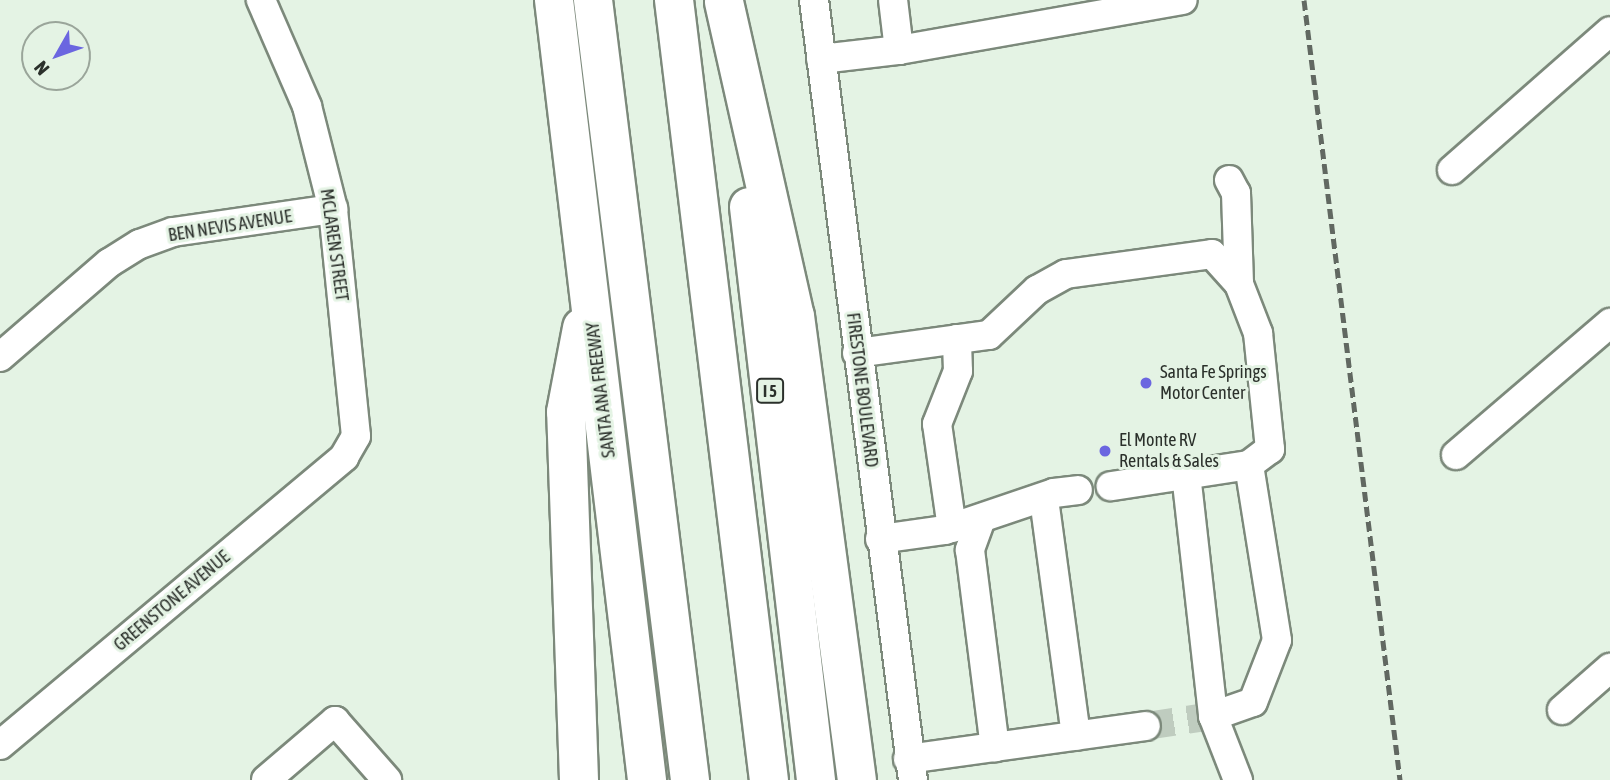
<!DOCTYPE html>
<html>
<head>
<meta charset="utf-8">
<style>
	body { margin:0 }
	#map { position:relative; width:1610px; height:780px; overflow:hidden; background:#e4f3e4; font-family:"Asap Condensed",sans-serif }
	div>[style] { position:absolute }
	.minor-tunnel>* { height:28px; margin-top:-14px; transform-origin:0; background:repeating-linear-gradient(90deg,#bfccbf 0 28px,transparent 0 42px) }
	.roads { filter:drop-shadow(2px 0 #7c897b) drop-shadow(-2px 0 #7c897b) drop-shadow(0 2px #7c897b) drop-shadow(0 -2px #7c897b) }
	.minor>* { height:28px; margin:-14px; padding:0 14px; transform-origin:14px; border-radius:14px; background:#fff }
	.highway>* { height:38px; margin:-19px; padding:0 19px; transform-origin:19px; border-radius:19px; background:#fff }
	.rail>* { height:5px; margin-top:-2.5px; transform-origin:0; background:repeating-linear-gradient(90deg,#616861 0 10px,transparent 0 15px) }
	.dots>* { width:19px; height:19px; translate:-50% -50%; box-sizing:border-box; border:4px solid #e4f3e4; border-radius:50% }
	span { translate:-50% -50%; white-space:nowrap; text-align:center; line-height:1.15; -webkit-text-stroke:6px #e4f3e4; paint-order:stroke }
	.shield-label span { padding:2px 5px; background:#e4f3e4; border:2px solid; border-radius:5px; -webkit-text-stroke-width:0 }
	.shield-label { font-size:16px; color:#2b302b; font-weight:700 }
	.street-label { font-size:18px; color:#2b302b }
	.poi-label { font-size:18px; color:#2b302b }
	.left { translate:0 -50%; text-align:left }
	.north { position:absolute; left:21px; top:21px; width:70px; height:70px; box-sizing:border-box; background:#e4f3e4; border:2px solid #9aa59a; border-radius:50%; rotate:230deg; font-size:19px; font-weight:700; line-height:28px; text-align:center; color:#2b302b }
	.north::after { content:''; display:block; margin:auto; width:24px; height:32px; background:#6b66e0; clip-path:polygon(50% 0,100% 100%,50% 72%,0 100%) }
</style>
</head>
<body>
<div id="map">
	<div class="minor-tunnel">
		<div style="left:1146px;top:726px;width:68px;rotate:-8.5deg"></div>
	</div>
	<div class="roads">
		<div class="minor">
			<div style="left:814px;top:0;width:786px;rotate:82.77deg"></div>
			<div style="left:899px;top:50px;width:288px;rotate:-10deg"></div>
			<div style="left:821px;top:59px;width:79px;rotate:-6.6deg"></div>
			<div style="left:899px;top:50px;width:50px;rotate:-96.8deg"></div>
			<div style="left:1452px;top:170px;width:210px;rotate:-41.3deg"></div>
			<div style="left:1229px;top:180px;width:15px;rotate:62deg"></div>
			<div style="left:1236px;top:193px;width:91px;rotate:88.1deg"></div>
			<div style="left:857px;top:353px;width:133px;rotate:-7.8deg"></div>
			<div style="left:989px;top:335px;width:66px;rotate:-43.2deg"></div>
			<div style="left:1037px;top:290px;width:33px;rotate:-29deg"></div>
			<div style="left:1066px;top:274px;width:147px;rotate:-7.8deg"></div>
			<div style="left:1212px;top:254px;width:40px;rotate:48deg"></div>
			<div style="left:1239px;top:284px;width:53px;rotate:68.8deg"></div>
			<div style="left:1258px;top:333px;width:117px;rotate:84.1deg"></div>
			<div style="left:1270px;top:449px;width:26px;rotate:143deg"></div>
			<div style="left:1249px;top:465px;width:140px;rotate:171.3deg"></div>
			<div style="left:0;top:357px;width:144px;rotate:-40.8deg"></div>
			<div style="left:109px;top:263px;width:36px;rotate:-32deg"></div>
			<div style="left:140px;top:244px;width:35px;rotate:-20deg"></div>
			<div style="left:173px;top:232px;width:162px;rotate:-8.2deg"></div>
			<div style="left:1456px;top:455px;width:203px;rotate:-40.6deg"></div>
			<div style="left:1186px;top:474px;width:244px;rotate:83.6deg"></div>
			<div style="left:1213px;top:716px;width:69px;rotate:68.7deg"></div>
			<div style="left:1044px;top:499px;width:239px;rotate:82.3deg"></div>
			<div style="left:981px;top:519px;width:33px;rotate:110deg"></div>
			<div style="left:970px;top:550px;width:199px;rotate:82.8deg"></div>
			<div style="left:952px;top:528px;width:105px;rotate:-98.2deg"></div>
			<div style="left:937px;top:424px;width:57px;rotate:-68.4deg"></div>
			<div style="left:958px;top:371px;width:32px;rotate:-92deg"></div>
			<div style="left:880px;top:539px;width:66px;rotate:-7.9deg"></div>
			<div style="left:945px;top:530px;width:115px;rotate:-18.7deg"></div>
			<div style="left:1054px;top:493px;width:24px;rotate:-7deg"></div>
			<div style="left:1562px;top:710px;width:64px;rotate:-41.2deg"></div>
			<div style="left:1213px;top:716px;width:42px;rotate:-19.3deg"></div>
			<div style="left:1253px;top:702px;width:66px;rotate:-68.8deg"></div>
			<div style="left:1277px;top:640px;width:177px;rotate:-99.1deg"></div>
			<div style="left:0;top:745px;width:449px;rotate:-39.9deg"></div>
			<div style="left:344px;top:457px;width:24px;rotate:-60deg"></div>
			<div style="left:356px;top:436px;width:228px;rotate:-95.8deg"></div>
			<div style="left:333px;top:209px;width:106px;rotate:-104.2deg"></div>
			<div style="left:307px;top:106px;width:116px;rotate:-113.5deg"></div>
			<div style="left:908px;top:759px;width:240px;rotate:-7.9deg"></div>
			<div style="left:266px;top:780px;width:91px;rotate:-40.5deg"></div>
			<div style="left:335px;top:721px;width:79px;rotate:48.6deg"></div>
		</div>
		<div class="highway">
			<div style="left:554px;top:0;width:786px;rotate:83.2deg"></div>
			<div style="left:593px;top:0;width:786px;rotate:82.91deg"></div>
			<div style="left:674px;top:0;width:786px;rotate:83.06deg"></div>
			<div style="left:724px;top:2px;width:322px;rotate:77.3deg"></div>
			<div style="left:795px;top:316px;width:468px;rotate:82.4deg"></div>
			<div style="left:749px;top:207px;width:577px;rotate:83.33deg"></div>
			<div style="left:579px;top:780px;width:368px;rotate:-92deg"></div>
			<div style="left:566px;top:412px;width:86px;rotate:-79.2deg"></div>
		</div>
	</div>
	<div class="rail">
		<div style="left:1304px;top:0;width:786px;rotate:82.98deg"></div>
	</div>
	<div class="dots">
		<div style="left:1146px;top:383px;background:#6b66e0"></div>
		<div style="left:1105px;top:451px;background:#6b66e0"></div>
	</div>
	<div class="shield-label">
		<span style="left:770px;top:391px">I 5</span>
	</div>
	<div class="street-label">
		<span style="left:230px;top:226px;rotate:-9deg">BEN NEVIS AVENUE</span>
		<span style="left:334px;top:245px;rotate:82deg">MCLAREN STREET</span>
		<span style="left:601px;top:390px;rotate:-97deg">SANTA ANA FREEWAY</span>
		<span style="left:862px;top:390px;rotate:83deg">FIRESTONE BOULEVARD</span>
		<span style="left:172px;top:601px;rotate:-40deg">GREENSTONE AVENUE</span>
	</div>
	<div class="poi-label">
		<span class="left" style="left:1160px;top:383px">Santa Fe Springs<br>Motor Center</span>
		<span class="left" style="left:1119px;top:451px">El Monte RV<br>Rentals &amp; Sales</span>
	</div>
	<div class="north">N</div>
</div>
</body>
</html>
